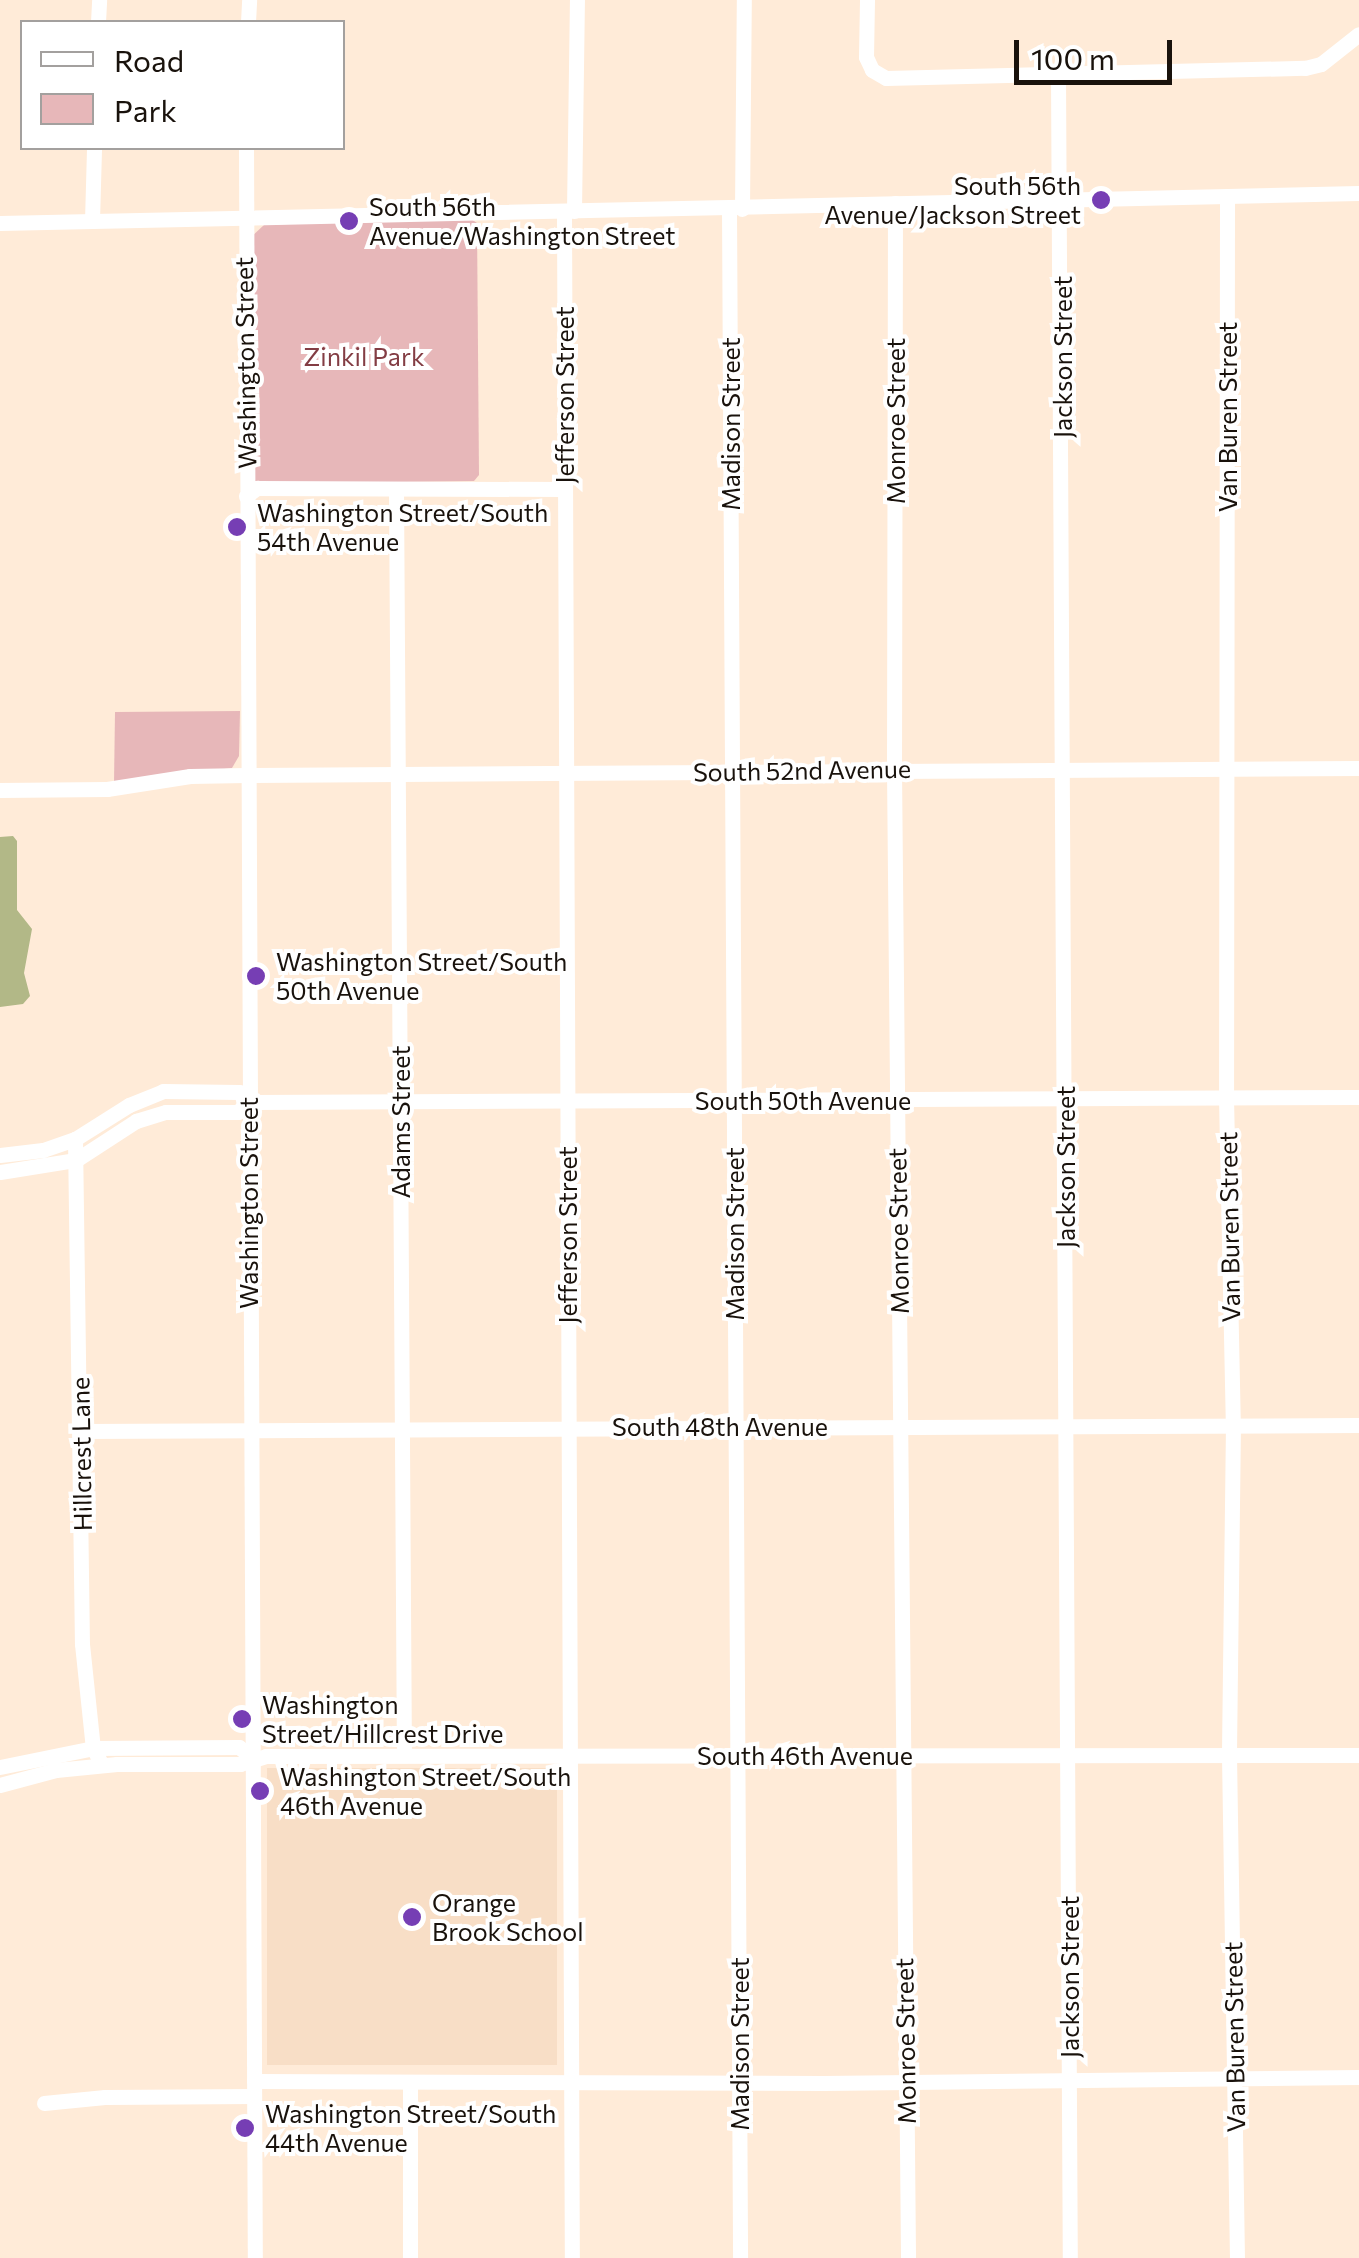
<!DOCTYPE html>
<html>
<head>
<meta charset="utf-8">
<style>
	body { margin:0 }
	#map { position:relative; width:1359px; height:2258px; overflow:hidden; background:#ffebd8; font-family:Commissioner,sans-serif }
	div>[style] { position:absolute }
	.built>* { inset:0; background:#f8dec6; transform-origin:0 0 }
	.green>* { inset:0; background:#e7b7b9 }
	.water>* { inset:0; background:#b2b887 }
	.minor>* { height:15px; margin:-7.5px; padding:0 7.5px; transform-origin:7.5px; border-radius:7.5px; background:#fff }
	.dots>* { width:28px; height:28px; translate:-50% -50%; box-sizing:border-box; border:5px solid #fff; border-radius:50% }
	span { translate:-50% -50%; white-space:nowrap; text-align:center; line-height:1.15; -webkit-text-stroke:8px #fff; paint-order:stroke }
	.poi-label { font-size:25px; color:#19120c }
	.right { translate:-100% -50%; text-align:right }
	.left { translate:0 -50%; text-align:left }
	.park-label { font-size:25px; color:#833d44 }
	.street-label { font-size:25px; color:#19120c }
	.legend { position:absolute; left:20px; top:20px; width:325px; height:130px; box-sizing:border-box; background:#fff; border:2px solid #a3a09e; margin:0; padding:12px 18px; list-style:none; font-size:30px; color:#19120c }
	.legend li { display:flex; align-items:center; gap:20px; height:50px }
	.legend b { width:50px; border:2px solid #a3a09e }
	.scale { position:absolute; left:1014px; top:40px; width:158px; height:45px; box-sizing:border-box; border:5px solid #19120c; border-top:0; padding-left:12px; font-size:30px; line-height:35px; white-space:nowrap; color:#19120c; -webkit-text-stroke:8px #fff; paint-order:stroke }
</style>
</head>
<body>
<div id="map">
	<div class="built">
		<div style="left:557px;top:1768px;width:297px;height:290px;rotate:90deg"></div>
	</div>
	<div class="green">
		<div style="clip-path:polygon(468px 217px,477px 223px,479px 475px,474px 481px,261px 484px,250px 479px,251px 237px,264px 225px)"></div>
		<div style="clip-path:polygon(240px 711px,239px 756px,232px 768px,114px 783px,115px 712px)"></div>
	</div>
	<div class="water">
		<div style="clip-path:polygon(13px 836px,17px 841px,17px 910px,32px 929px,24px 973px,30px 996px,23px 1004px,0 1007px,0 837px)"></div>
	</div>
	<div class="minor">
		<div style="left:867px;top:0;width:57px;rotate:91deg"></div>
		<div style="left:866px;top:57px;width:14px;rotate:65deg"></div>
		<div style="left:872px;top:70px;width:16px;rotate:30deg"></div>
		<div style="left:886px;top:78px;width:419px;rotate:-1.4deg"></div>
		<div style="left:1305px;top:68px;width:16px;rotate:-14deg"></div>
		<div style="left:1321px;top:64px;width:48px;rotate:-38.3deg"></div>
		<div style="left:98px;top:22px;width:22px;rotate:-87deg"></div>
		<div style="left:248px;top:22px;width:22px;rotate:-87deg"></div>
		<div style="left:1058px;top:75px;width:2183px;rotate:89.69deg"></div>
		<div style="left:246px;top:148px;width:2110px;rotate:89.76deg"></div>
		<div style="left:1227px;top:197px;width:900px;rotate:90.06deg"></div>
		<div style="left:1226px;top:1097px;width:327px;rotate:88.8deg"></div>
		<div style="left:1233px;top:1424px;width:331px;rotate:90.7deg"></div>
		<div style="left:1229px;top:1755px;width:503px;rotate:89.09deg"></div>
		<div style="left:895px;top:203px;width:566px;rotate:90.1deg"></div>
		<div style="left:894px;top:769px;width:1489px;rotate:89.46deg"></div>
		<div style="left:729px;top:209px;width:2049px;rotate:89.69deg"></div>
		<div style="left:742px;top:209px;width:209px;rotate:-89.5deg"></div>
		<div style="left:574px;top:211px;width:211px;rotate:-89.2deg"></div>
		<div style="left:564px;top:212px;width:2046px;rotate:89.78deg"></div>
		<div style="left:92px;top:221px;width:73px;rotate:-88.4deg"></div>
		<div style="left:0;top:223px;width:1359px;rotate:-1.26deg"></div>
		<div style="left:396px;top:489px;width:1266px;rotate:89.64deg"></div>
		<div style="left:246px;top:496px;width:14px;rotate:-36deg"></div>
		<div style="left:257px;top:488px;width:308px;rotate:0.2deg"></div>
		<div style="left:0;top:790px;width:107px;rotate:-0.5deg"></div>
		<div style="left:107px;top:789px;width:84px;rotate:-8.9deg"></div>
		<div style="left:190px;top:776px;width:56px;rotate:-1deg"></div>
		<div style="left:246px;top:775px;width:1113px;rotate:-0.36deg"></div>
		<div style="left:247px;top:1102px;width:1112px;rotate:-0.26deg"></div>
		<div style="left:75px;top:1139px;width:505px;rotate:89.21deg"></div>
		<div style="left:82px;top:1644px;width:105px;rotate:84deg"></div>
		<div style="left:93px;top:1748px;width:19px;rotate:62deg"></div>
		<div style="left:0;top:1155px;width:43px;rotate:-6.6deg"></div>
		<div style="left:43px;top:1150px;width:34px;rotate:-19deg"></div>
		<div style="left:75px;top:1139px;width:64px;rotate:-32.2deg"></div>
		<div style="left:129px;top:1105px;width:37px;rotate:-22deg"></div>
		<div style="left:163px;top:1091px;width:76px;rotate:0.8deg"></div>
		<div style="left:239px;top:1092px;width:13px;rotate:51deg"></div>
		<div style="left:0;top:1172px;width:77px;rotate:-9deg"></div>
		<div style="left:76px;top:1160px;width:72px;rotate:-33deg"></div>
		<div style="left:136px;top:1121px;width:31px;rotate:-17deg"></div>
		<div style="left:166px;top:1112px;width:72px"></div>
		<div style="left:238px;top:1112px;width:13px;rotate:-48deg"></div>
		<div style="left:82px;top:1431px;width:1277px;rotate:-0.27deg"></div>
		<div style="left:0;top:1767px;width:95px;rotate:-11.5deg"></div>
		<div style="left:93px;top:1748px;width:146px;rotate:-0.4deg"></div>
		<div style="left:239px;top:1747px;width:16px;rotate:40deg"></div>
		<div style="left:0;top:1785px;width:58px;rotate:-15deg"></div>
		<div style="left:56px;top:1770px;width:61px;rotate:-5.6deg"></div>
		<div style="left:117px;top:1764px;width:123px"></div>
		<div style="left:240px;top:1764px;width:27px;rotate:-17deg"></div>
		<div style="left:266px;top:1756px;width:1093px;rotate:-0.05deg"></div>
		<div style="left:254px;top:2081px;width:569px;rotate:0.2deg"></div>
		<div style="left:823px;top:2083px;width:536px;rotate:-0.64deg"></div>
		<div style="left:44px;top:2103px;width:61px;rotate:-5.6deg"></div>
		<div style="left:105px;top:2097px;width:149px;rotate:-0.4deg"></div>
		<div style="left:410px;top:2258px;width:173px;rotate:-90deg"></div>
	</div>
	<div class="dots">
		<div style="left:1101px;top:200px;background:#763eb4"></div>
		<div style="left:349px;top:221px;background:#763eb4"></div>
		<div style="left:237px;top:527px;background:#763eb4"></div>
		<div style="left:256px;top:976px;background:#763eb4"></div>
		<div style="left:242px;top:1719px;background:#763eb4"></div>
		<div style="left:260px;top:1791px;background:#763eb4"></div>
		<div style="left:412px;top:1917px;background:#763eb4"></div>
		<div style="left:245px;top:2128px;background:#763eb4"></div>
	</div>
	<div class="poi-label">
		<span class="right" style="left:1081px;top:200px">South 56th<br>Avenue/Jackson Street</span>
		<span class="left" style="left:369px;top:221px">South 56th<br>Avenue/Washington Street</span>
		<span class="left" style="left:257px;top:527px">Washington Street/South<br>54th Avenue</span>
		<span class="left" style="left:276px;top:976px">Washington Street/South<br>50th Avenue</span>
		<span class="left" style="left:262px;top:1719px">Washington<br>Street/Hillcrest Drive</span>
		<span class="left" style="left:280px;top:1791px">Washington Street/South<br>46th Avenue</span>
		<span class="left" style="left:432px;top:1917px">Orange<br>Brook School</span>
		<span class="left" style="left:265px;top:2128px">Washington Street/South<br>44th Avenue</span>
	</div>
	<div class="park-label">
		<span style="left:364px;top:356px">Zinkil Park</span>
	</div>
	<div class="street-label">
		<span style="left:1062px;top:357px;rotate:-90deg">Jackson Street</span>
		<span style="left:245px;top:363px;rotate:-91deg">Washington Street</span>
		<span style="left:564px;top:395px;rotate:-90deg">Jefferson Street</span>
		<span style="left:1227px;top:417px;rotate:-90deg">Van Buren Street</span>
		<span style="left:895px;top:421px;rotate:-90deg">Monroe Street</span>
		<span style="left:730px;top:424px;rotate:-90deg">Madison Street</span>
		<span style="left:802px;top:770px;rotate:-1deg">South 52nd Avenue</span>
		<span style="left:803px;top:1100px">South 50th Avenue</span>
		<span style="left:400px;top:1122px;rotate:-90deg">Adams Street</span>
		<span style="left:1065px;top:1167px;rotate:-90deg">Jackson Street</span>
		<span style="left:248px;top:1203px;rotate:-90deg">Washington Street</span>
		<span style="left:1229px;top:1227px;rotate:-91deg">Van Buren Street</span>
		<span style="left:898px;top:1231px;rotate:-91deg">Monroe Street</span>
		<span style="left:734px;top:1234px;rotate:-90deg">Madison Street</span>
		<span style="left:567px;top:1235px;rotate:-90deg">Jefferson Street</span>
		<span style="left:720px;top:1426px">South 48th Avenue</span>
		<span style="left:81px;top:1454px;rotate:-91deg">Hillcrest Lane</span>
		<span style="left:805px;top:1755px">South 46th Avenue</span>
		<span style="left:1069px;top:1977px;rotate:-90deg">Jackson Street</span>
		<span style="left:1234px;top:2037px;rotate:-91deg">Van Buren Street</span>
		<span style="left:905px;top:2041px;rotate:-91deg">Monroe Street</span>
		<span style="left:739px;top:2044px;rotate:-90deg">Madison Street</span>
	</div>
	<ul class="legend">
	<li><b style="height:12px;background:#fff"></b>Road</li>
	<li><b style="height:28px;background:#e7b7b9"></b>Park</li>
	</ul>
	<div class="scale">100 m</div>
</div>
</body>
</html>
